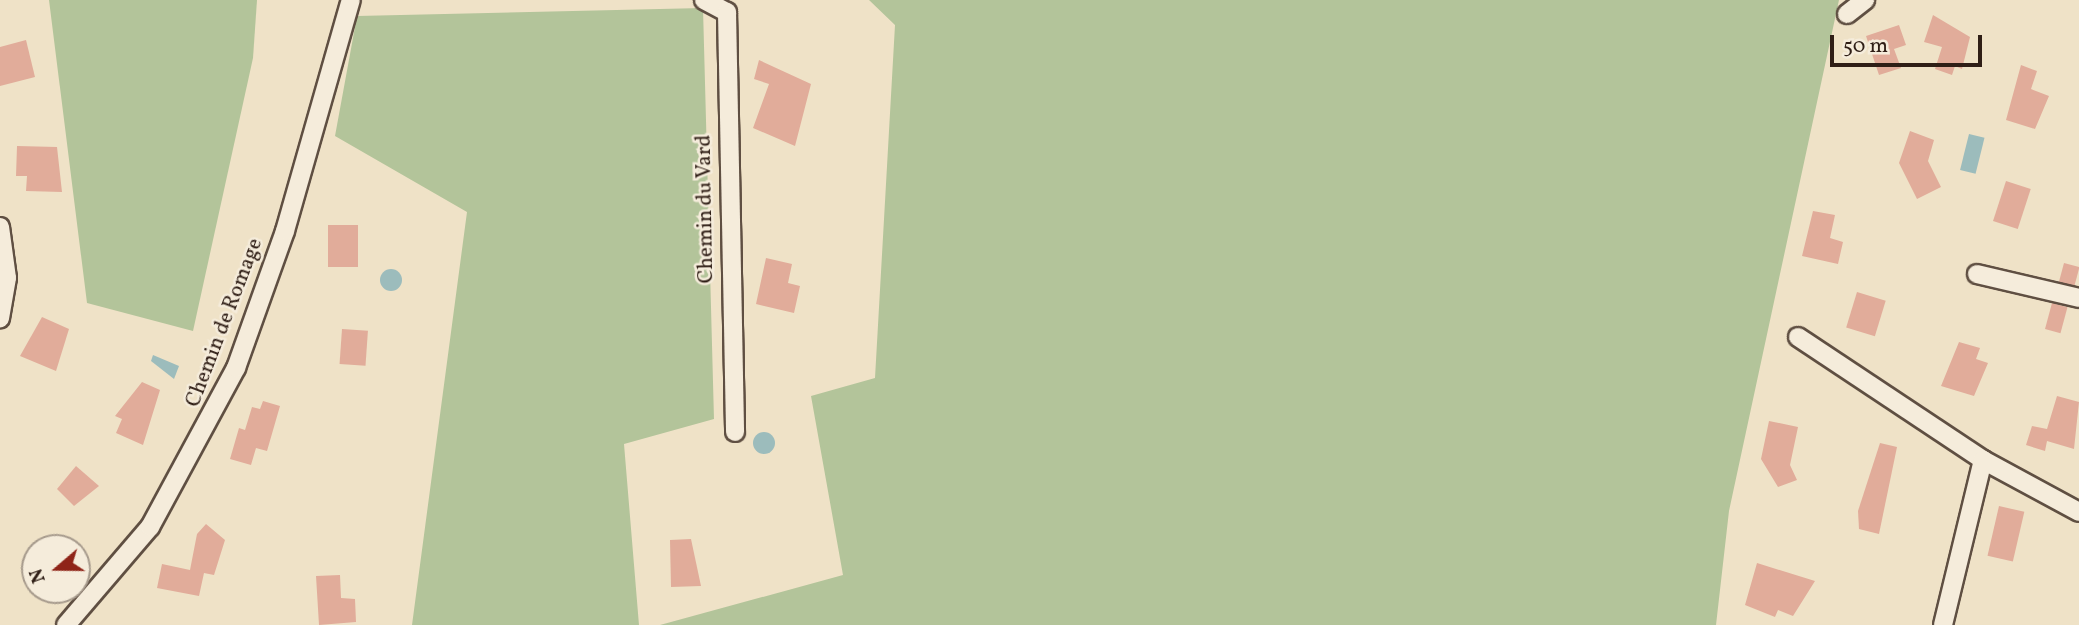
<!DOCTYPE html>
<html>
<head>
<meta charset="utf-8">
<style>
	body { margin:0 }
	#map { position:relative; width:2079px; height:625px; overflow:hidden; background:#efe2c7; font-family:Vollkorn,serif }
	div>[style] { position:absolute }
	.green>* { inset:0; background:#b3c49a }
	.water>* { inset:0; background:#9cbcbc; transform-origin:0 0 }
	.round { border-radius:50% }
	.building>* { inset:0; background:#e1ac9a; transform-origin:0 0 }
	.roads { filter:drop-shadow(2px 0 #5f4f42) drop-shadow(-2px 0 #5f4f42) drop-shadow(0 2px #5f4f42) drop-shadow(0 -2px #5f4f42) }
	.street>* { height:18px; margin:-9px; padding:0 9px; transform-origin:9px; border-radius:9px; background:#f5ecdb }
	span { translate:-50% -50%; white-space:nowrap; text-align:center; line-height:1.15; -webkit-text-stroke:5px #f5ecdb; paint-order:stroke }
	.street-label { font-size:21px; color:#2f1e16 }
	.north { position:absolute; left:21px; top:534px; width:70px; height:70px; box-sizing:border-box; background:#f5ecdb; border:2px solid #a69a8c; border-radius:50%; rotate:250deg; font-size:19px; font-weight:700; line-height:28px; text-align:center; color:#2f1e16 }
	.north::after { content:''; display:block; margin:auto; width:24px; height:32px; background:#8f2418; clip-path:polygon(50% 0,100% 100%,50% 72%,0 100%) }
	.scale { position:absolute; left:1830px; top:35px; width:152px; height:32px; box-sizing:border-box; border:4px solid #2f1e16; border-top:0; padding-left:9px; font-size:21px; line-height:24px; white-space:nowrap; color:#2f1e16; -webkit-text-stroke:5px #f5ecdb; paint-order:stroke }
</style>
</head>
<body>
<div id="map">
	<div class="green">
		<div style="clip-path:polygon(49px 0,257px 0,253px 58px,193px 331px,87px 303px)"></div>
		<div style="clip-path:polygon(869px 0,1839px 0,1729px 511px,1716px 625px,660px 625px,843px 575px,811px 396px,875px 378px,895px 25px)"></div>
		<div style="clip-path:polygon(703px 8px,714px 419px,624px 444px,639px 625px,412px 625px,467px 212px,335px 136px,357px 16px)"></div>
	</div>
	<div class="water">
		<div style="left:1969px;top:134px;width:16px;height:37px;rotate:14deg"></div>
		<div class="round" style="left:380px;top:269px;width:22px;height:22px"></div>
		<div style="clip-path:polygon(153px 355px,179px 366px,174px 379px,151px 361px)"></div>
		<div class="round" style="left:753px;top:432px;width:22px;height:22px"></div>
	</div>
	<div class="building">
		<div style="clip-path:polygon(1933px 15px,1970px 37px,1962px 69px,1955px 66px,1952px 75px,1935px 69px,1942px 47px,1924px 42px)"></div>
		<div style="clip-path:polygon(1899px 25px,1906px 45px,1894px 49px,1901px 68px,1879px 75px,1866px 36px)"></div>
		<div style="clip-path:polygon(26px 40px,35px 77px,0 86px,0 47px)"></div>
		<div style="clip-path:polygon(759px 60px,811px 84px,795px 146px,753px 128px,769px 84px,754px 79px)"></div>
		<div style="clip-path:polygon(2021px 65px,2037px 71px,2031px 89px,2049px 96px,2035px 129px,2006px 120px)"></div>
		<div style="clip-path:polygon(1910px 131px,1934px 140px,1928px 161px,1941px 187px,1917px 199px,1899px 163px)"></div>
		<div style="clip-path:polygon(17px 146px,57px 147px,62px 192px,26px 191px,27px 176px,16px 176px)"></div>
		<div style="left:2006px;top:181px;width:26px;height:42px;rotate:18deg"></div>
		<div style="clip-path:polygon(1813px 211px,1835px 215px,1830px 238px,1843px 242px,1838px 264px,1802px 256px)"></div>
		<div style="left:328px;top:225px;width:30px;height:42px"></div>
		<div style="clip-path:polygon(766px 258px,792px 264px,788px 283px,800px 286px,794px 313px,756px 304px)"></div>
		<div style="left:2064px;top:263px;width:16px;height:20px;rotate:15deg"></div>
		<div style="left:1857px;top:292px;width:30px;height:37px;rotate:17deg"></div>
		<div style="left:2052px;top:303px;width:16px;height:27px;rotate:15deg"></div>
		<div style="clip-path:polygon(42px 317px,69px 329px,56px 371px,20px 356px)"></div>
		<div style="left:342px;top:329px;width:26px;height:35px;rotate:4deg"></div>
		<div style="clip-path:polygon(1959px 342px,1980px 348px,1976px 359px,1988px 363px,1974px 396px,1941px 386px)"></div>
		<div style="clip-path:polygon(142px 382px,160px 390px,143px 445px,116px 433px,122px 419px,115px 416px)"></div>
		<div style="clip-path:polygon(2057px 396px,2079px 402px,2074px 449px,2047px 441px,2045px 451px,2026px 445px,2032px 426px,2047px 429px)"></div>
		<div style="clip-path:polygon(263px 401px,280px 406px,267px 451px,256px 448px,251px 465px,230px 459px,239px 428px,245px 430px,252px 407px,260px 409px)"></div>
		<div style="clip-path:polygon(1769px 421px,1798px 427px,1790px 465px,1797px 480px,1778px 487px,1761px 459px)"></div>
		<div style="clip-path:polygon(1880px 443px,1897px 447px,1879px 534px,1859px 529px,1858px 511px)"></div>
		<div style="clip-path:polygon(76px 466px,99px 486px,74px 506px,57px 489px)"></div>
		<div style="left:1999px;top:506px;width:26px;height:51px;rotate:13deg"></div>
		<div style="clip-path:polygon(206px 524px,225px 540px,214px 575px,204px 573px,199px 596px,157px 588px,162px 564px,190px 570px,197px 534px)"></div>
		<div style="clip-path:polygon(691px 539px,701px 586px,671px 587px,670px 540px)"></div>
		<div style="clip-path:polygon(1757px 563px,1815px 581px,1793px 616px,1778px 610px,1775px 617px,1745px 605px)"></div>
		<div style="clip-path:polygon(340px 575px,341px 598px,355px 599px,356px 622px,319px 625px,316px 576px)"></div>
	</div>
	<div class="roads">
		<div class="street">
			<div style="left:704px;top:0;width:26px;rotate:28deg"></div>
			<div style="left:727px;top:12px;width:420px;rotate:88.9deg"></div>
			<div style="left:1847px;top:14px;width:23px;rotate:-38deg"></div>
			<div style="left:0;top:227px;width:51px;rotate:82.2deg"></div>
			<div style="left:7px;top:278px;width:41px;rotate:99.9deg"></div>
			<div style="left:1977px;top:274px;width:105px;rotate:13.2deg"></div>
			<div style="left:1798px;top:337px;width:222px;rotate:33.6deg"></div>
			<div style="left:1983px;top:460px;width:109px;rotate:28.4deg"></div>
			<div style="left:66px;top:625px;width:129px;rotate:-49.4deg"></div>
			<div style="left:150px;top:527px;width:181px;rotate:-61.6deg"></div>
			<div style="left:236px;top:368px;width:145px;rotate:-70.3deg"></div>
			<div style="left:285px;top:231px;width:240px;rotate:-74.1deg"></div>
			<div style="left:1943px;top:625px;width:170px;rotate:-76.4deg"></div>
		</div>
	</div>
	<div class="street-label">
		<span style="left:706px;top:209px;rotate:-91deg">Chemin du Vard</span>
		<span style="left:225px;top:323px;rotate:-69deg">Chemin de Romage</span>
	</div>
	<div class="north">N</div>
	<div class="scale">50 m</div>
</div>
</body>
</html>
